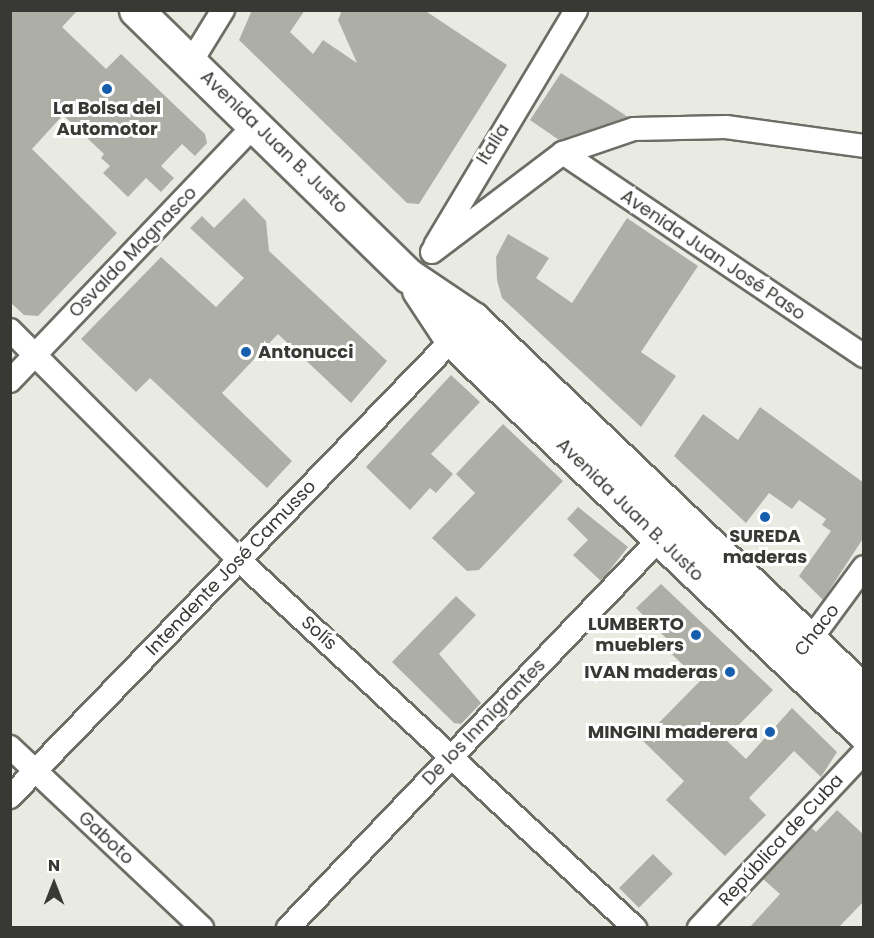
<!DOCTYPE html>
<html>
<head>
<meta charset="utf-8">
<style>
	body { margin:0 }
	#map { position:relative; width:874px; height:938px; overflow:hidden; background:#e9ebe2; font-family:Poppins,sans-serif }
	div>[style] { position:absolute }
	.building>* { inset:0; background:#adafa7; transform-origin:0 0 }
	.roads { filter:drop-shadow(2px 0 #6c6e66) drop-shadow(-2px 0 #6c6e66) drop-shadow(0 2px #6c6e66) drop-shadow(0 -2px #6c6e66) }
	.street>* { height:22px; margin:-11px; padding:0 11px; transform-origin:11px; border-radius:11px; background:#fff }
	.primary>* { height:33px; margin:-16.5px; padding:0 16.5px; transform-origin:16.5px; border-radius:16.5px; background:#fff }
	.dots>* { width:16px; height:16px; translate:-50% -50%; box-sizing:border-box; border:3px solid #fff; border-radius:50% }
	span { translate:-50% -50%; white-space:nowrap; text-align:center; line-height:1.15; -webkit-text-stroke:6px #fff; paint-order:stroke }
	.poi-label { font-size:18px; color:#383935; font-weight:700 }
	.left { translate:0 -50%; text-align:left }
	.right { translate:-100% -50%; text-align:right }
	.street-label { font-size:18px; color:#383935 }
	.frame { position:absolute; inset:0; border:12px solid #383935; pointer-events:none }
	.north { position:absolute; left:24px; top:854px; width:60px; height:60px; -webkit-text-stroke:4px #fff; paint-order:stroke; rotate:0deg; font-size:16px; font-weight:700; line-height:24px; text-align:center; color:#383935 }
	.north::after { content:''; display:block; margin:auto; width:21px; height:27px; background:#383935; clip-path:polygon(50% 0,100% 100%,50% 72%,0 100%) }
</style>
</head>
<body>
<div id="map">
	<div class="building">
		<div style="clip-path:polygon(10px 10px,78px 10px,62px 27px,106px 69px,121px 54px,205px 134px,207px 143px,195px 156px,182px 144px,161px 166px,174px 178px,161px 192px,146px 178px,128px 197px,103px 173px,110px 166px,101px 158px,104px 154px,63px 115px,32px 149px,117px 233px,38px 316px,24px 315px,10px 302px)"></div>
		<div style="clip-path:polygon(252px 10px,305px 10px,290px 32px,313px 54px,323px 40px,357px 63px,338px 20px,342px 10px,424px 10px,507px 65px,419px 204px,407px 203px,239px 40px)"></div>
		<div style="clip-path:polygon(561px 73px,628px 117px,559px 140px,530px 120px)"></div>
		<div style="clip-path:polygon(244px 198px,266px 221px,269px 251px,387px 361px,351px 403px,278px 334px,222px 393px,292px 461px,267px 488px,150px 378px,136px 392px,81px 339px,161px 257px,216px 307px,244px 278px,190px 228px,202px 216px,214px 228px)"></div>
		<div style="clip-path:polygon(627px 218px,698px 266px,641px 352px,676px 376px,641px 427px,502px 298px,497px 280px,496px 257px,508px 234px,549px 258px,536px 278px,572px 303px)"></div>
		<div style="clip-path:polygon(451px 375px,480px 402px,431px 454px,453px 474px,436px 493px,430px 488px,410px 510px,366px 467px)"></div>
		<div style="clip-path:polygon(760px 407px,864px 483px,864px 537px,823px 600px,799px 576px,831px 531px,822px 525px,826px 519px,799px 500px,792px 509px,769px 493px,746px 523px,674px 456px,703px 414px,738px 440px)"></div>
		<div style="clip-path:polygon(503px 424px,563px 481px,479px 570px,467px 571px,432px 538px,475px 493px,456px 474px)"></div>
		<div style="clip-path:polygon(578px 507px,628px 547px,601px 581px,573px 555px,588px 540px,567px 519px)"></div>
		<div style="clip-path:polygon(661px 584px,773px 690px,725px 739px,746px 759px,792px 708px,837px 752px,821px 777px,794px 751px,749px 798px,766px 815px,725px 856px,666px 800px,684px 781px,642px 740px,700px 681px,661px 644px,666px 638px,636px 608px)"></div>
		<div style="clip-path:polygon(456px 596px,476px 615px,439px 654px,481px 703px,461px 724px,454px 723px,392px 662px)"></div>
		<div style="clip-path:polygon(837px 810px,864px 835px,864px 901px,839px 927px,750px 927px,780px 894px,763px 879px,812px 828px,816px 832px)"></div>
		<div style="left:653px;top:854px;width:28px;height:48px;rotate:45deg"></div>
	</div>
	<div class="roads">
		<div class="street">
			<div style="left:191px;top:62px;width:61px;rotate:-58.4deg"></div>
			<div style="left:563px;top:153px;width:363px;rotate:34deg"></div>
			<div style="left:435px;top:246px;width:275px;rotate:-59.1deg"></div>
			<div style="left:432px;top:252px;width:164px;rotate:-37.1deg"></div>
			<div style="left:563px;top:153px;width:75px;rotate:-18.7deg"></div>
			<div style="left:634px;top:129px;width:92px;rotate:-1.2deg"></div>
			<div style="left:726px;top:127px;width:139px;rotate:7.8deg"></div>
			<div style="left:10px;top:330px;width:325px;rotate:45.1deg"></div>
			<div style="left:239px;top:560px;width:541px;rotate:42.9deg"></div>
			<div style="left:10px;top:381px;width:356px;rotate:-46.3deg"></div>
			<div style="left:802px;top:651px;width:104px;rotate:-53.6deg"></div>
			<div style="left:10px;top:747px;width:264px;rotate:43.3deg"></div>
			<div style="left:10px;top:797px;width:636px;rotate:-45.96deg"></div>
			<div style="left:288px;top:928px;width:550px;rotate:-46.33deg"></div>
			<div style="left:699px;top:928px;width:241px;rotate:-46.8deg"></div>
		</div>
		<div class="primary">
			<div style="left:136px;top:10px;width:381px;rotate:44.3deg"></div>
			<div style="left:409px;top:276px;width:77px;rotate:33.9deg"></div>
			<div style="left:473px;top:319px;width:540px;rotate:43.65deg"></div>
			<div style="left:419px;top:290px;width:60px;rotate:56.6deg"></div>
			<div style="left:452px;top:340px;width:569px;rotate:43.65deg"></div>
		</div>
	</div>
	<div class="dots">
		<div style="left:107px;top:89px;background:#175eae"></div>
		<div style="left:246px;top:352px;background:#175eae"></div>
		<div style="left:765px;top:517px;background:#175eae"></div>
		<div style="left:696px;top:635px;background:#175eae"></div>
		<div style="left:730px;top:672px;background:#175eae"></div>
		<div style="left:770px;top:732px;background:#175eae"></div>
	</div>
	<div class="poi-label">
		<span style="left:107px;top:119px">La Bolsa del<br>Automotor</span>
		<span class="left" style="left:258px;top:352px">Antonucci</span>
		<span style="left:765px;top:547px">SUREDA<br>maderas</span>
		<span class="right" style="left:684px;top:635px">LUMBERTO<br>mueblers</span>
		<span class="right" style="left:718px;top:672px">IVAN maderas</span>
		<span class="right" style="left:758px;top:732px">MINGINI maderera</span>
	</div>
	<div class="street-label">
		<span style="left:274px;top:142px;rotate:44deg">Avenida Juan B. Justo</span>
		<span style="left:493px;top:144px;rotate:-58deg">Italia</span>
		<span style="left:133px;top:252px;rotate:-46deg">Osvaldo Magnasco</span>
		<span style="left:713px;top:255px;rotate:34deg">Avenida Juan José Paso</span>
		<span style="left:630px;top:510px;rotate:44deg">Avenida Juan B. Justo</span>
		<span style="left:231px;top:568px;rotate:-46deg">Intendente José Camusso</span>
		<span style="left:817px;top:630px;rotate:-52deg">Chaco</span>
		<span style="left:319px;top:633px;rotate:42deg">Solís</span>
		<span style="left:484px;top:722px;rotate:-46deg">De los Inmigrantes</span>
		<span style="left:106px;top:838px;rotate:43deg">Gaboto</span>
		<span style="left:781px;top:840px;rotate:-47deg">República de Cuba</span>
	</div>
	<div class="frame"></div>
	<div class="north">N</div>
</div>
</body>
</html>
